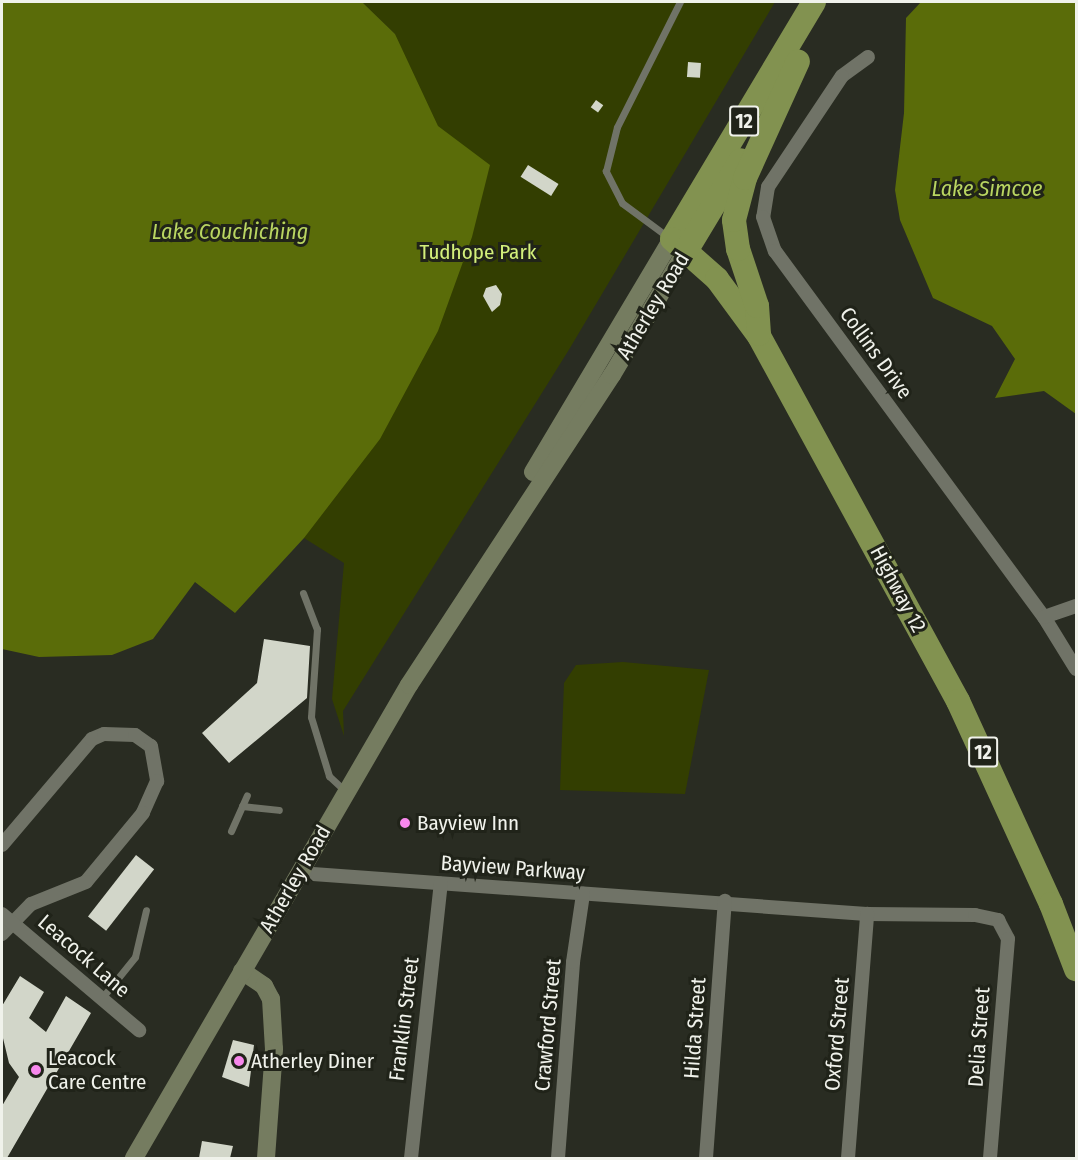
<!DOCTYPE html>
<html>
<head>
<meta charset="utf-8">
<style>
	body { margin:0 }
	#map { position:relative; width:1078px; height:1160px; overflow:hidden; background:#292c22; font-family:"Fira Sans Condensed",sans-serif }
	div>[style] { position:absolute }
	.green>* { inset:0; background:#333e01 }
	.water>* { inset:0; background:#5a6c09 }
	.building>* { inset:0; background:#d2d6c9; transform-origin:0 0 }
	.lane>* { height:7px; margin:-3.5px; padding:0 3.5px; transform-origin:3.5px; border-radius:3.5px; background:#707367 }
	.street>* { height:14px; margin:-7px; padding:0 7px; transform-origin:7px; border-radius:7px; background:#707367 }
	.secondary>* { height:18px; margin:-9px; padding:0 9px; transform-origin:9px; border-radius:9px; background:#757c60 }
	.highway>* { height:24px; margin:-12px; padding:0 12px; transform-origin:12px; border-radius:12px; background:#829250 }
	.dots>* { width:16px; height:16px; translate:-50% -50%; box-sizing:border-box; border:3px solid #202319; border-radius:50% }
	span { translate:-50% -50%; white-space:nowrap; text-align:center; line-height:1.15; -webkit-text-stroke:6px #202319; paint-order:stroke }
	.shield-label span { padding:2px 4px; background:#202319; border:2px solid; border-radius:4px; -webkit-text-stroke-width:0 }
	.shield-label { font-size:20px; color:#f0f2eb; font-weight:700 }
	.park-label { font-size:21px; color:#d3ef7b }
	.street-label { font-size:21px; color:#f0f2eb }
	.poi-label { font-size:21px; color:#f0f2eb }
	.left { translate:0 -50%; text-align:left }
	.water-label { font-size:22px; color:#b9d561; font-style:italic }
	.frame { position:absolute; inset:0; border:3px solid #f0f2eb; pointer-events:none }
</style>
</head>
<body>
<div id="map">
	<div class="green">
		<div style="clip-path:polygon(362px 2px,775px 2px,570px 348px,343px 711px,344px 736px,332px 699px,344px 563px,304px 538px,395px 34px)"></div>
		<div style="clip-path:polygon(623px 662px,709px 670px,685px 794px,560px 790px,564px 683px,576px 665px)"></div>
	</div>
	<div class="water">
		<div style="clip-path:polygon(2px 2px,362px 2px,395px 34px,438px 126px,490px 165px,472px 237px,438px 331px,380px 439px,304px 538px,235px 613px,195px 582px,153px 639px,112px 655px,39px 657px,2px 649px)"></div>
		<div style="clip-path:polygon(921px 2px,1076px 2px,1076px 414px,1044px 391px,995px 398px,1015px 359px,992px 326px,933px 298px,900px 220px,895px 190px,904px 113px,906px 18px)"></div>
	</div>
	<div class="building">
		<div style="left:688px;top:62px;width:13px;height:15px;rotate:4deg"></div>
		<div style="left:596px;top:100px;width:9px;height:9px;rotate:36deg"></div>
		<div style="left:528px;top:165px;width:36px;height:14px;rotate:32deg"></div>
		<div style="clip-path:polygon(496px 285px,502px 294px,500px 305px,492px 312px,483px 296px,486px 288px)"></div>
		<div style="clip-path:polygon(264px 639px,310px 646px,307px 698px,229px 763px,202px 733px,257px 683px)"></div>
		<div style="left:136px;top:855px;width:23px;height:78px;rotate:38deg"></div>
		<div style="clip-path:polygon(20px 976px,44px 992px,29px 1018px,46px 1032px,66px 996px,91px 1013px,7px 1158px,2px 1158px,2px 1106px,19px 1077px,9px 1063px,2px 1034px,2px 1006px)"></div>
		<div style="clip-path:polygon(233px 1040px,254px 1045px,249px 1087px,222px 1077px)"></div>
		<div style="clip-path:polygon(202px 1141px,233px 1146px,230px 1158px,199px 1158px)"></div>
	</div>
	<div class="lane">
		<div style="left:668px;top:237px;width:57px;rotate:-143.5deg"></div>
		<div style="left:622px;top:203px;width:36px;rotate:-117deg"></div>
		<div style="left:606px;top:171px;width:45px;rotate:-76deg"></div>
		<div style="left:617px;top:127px;width:140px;rotate:-63.3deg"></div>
		<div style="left:303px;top:593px;width:39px;rotate:69deg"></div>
		<div style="left:317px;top:629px;width:88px;rotate:93.9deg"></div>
		<div style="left:311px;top:717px;width:62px;rotate:73deg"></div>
		<div style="left:329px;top:776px;width:22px;rotate:43deg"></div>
		<div style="left:242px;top:806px;width:37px;rotate:6deg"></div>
		<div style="left:231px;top:831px;width:39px;rotate:-66deg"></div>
		<div style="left:101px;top:999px;width:54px;rotate:-51deg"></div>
		<div style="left:135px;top:957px;width:48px;rotate:-76.8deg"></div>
	</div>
	<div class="street">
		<div style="left:868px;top:57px;width:32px;rotate:144deg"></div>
		<div style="left:842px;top:76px;width:133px;rotate:123.7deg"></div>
		<div style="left:768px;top:187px;width:30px;rotate:99deg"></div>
		<div style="left:763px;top:217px;width:36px;rotate:71deg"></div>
		<div style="left:775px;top:251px;width:454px;rotate:53.7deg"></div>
		<div style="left:1044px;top:617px;width:61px;rotate:58.4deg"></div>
		<div style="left:1044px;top:617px;width:34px;rotate:-19deg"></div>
		<div style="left:2px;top:845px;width:139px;rotate:-49.7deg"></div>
		<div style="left:92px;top:739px;width:13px;rotate:-23deg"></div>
		<div style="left:104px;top:734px;width:31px;rotate:2deg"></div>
		<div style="left:135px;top:735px;width:19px;rotate:35deg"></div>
		<div style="left:151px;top:746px;width:36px;rotate:80deg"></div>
		<div style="left:157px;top:781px;width:35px;rotate:114deg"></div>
		<div style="left:143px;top:813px;width:89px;rotate:129.6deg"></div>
		<div style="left:86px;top:882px;width:59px;rotate:158.2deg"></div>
		<div style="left:31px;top:904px;width:42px;rotate:134deg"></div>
		<div style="left:299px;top:873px;width:569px;rotate:4.13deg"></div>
		<div style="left:867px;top:914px;width:108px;rotate:0.5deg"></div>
		<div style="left:975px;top:915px;width:24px;rotate:12deg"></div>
		<div style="left:998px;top:920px;width:21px;rotate:62deg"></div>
		<div style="left:1008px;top:939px;width:220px;rotate:94.7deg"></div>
		<div style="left:2px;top:914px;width:180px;rotate:40.3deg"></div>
		<div style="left:411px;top:1158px;width:276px;rotate:-83.8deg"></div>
		<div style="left:558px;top:1158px;width:197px;rotate:-85.6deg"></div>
		<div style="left:573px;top:962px;width:69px;rotate:-81.6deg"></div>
		<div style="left:706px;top:1158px;width:258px;rotate:-85.8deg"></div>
		<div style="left:848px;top:1158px;width:245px;rotate:-85.5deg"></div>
	</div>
	<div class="secondary">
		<div style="left:533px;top:472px;width:271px;rotate:-59.2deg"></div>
		<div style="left:242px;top:971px;width:27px;rotate:34deg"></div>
		<div style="left:264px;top:986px;width:15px;rotate:62deg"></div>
		<div style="left:271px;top:999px;width:50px;rotate:86.6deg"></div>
		<div style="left:274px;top:1049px;width:109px;rotate:94.2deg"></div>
		<div style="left:134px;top:1158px;width:547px;rotate:-59.83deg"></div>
		<div style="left:409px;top:685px;width:371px;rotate:-56.8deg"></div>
		<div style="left:612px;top:375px;width:144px;rotate:-59.2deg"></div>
	</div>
	<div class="highway">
		<div style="left:814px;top:2px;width:276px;rotate:120.9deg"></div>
		<div style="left:672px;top:239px;width:60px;rotate:41.6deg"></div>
		<div style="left:717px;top:279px;width:71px;rotate:53.6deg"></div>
		<div style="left:759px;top:336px;width:416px;rotate:61.4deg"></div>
		<div style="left:958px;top:701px;width:223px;rotate:65.4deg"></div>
		<div style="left:1051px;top:904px;width:70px;rotate:69deg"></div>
		<div style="left:686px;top:251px;width:106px;rotate:-58.9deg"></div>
		<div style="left:759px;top:334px;width:28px;rotate:-94deg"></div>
		<div style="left:757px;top:306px;width:60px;rotate:-108.4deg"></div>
		<div style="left:738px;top:249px;width:29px;rotate:-98deg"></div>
		<div style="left:734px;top:220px;width:43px;rotate:-75.3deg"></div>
		<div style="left:745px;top:178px;width:128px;rotate:-65.6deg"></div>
	</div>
	<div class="dots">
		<div style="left:405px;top:823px;background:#f788ec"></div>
		<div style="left:239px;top:1061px;background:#f788ec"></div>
		<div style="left:36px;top:1070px;background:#f788ec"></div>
	</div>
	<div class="shield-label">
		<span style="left:744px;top:121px">12</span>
		<span style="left:983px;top:752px">12</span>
	</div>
	<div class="park-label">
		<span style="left:478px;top:252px">Tudhope Park</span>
	</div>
	<div class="street-label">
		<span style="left:653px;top:306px;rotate:-59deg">Atherley Road</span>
		<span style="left:876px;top:353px;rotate:54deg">Collins Drive</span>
		<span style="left:898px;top:589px;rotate:62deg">Highway 12</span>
		<span style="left:513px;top:868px;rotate:4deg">Bayview Parkway</span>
		<span style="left:295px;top:879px;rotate:-60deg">Atherley Road</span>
		<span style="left:84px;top:956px;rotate:41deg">Leacock Lane</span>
		<span style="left:404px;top:1019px;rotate:-83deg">Franklin Street</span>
		<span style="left:548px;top:1025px;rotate:-85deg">Crawford Street</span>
		<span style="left:695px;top:1028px;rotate:-86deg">Hilda Street</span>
		<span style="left:837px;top:1034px;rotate:-85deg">Oxford Street</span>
		<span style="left:979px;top:1037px;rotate:-86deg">Delia Street</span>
	</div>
	<div class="poi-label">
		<span class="left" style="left:417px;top:823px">Bayview Inn</span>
		<span class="left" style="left:48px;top:1070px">Leacock<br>Care Centre</span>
		<span class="left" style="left:251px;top:1061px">Atherley Diner</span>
	</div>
	<div class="water-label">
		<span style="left:987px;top:189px">Lake Simcoe</span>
		<span style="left:230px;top:232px">Lake Couchiching</span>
	</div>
	<div class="frame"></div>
</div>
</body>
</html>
